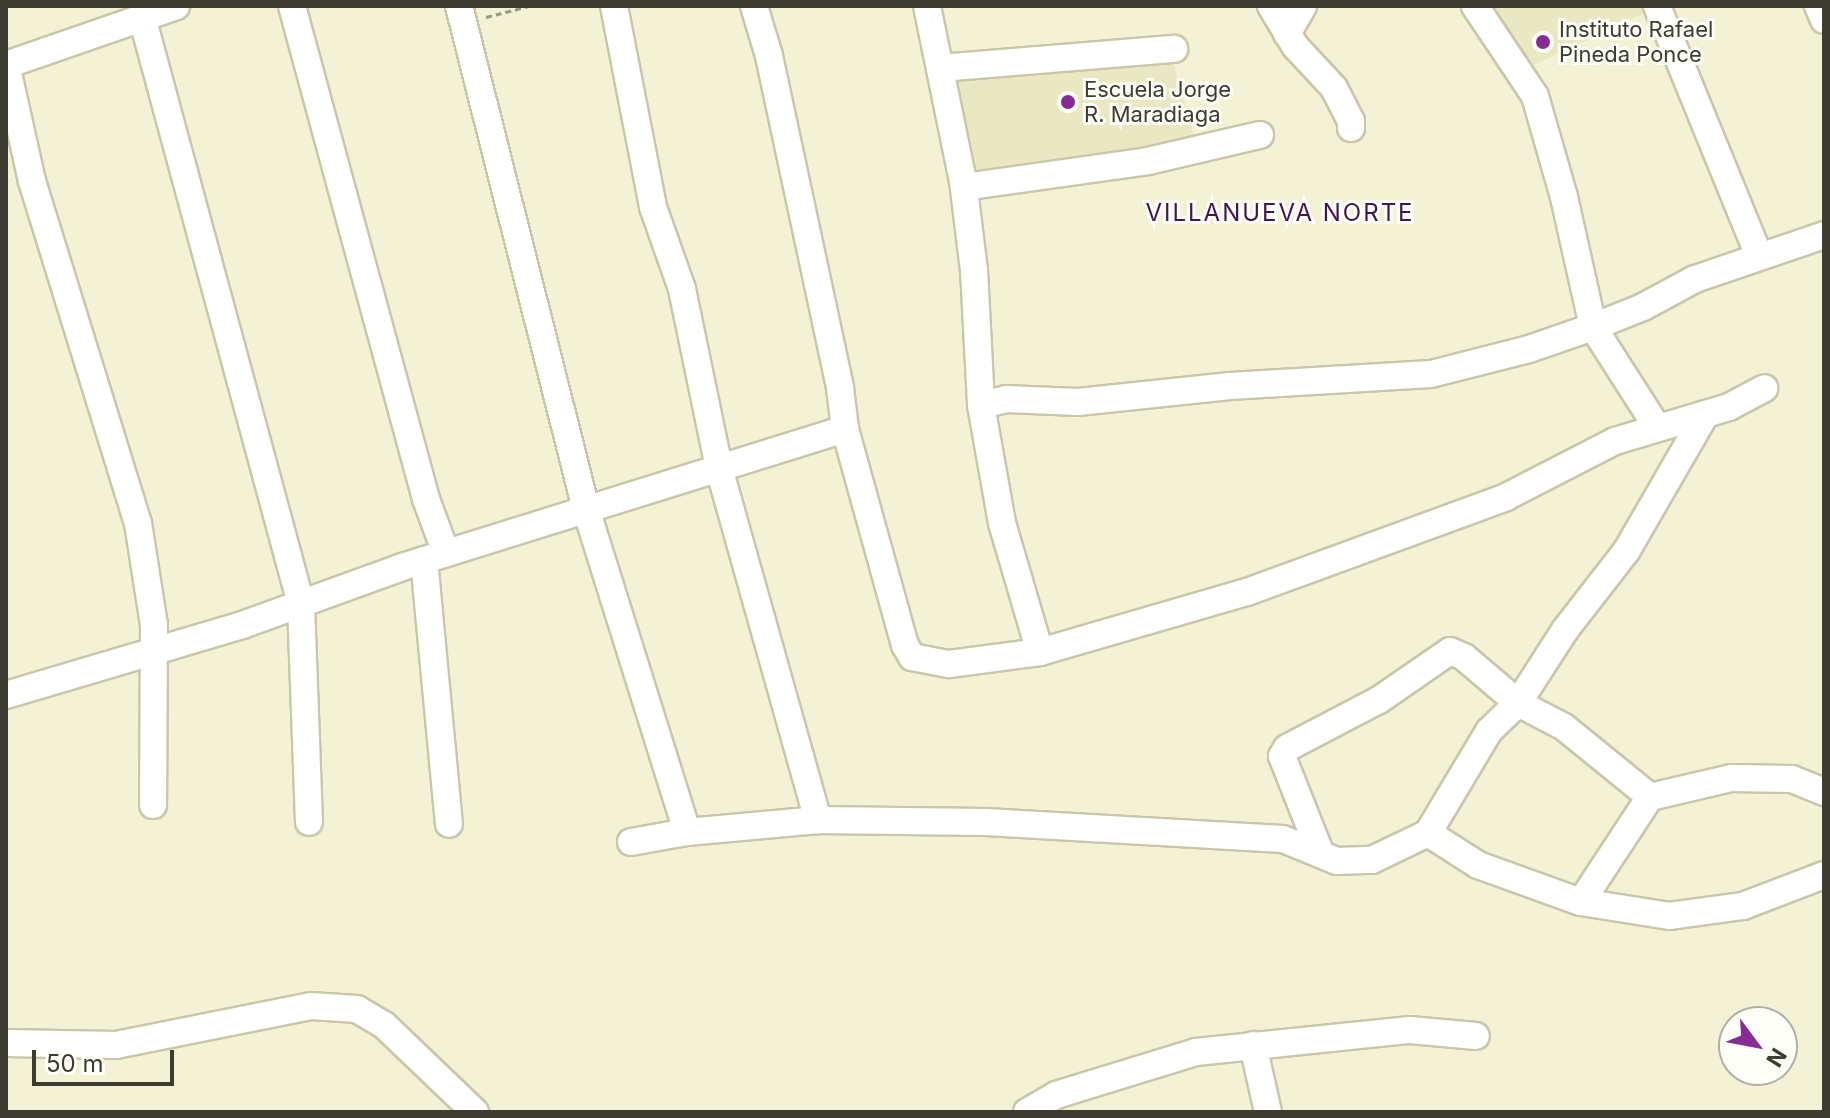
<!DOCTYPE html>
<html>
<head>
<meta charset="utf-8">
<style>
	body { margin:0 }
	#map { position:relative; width:1830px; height:1118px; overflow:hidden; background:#f4f2d4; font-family:Inter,sans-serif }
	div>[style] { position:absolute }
	.built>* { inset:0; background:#e9e8c2 }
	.path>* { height:3px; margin-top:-1.5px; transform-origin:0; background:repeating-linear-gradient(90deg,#999883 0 6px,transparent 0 10px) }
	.roads { filter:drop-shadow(2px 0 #c9c7aa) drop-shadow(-2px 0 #c9c7aa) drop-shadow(0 2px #c9c7aa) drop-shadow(0 -2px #c9c7aa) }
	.minor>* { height:26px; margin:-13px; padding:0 13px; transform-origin:13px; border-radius:13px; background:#fff }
	.dots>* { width:22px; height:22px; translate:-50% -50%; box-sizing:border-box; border:4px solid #fefef8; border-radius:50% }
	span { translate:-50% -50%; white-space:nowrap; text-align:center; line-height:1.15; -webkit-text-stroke:6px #fefef8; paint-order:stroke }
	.poi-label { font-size:22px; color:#3c3c30 }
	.left { translate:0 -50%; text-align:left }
	.neighbourhood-label { font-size:24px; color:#43174b; letter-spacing:2px }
	.frame { position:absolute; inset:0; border:8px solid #3c3c30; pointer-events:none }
	.north { position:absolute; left:1718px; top:1006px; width:80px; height:80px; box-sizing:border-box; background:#fefef8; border:2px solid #b0b0a8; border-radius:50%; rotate:122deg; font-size:22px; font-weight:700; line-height:32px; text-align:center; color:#3c3c30 }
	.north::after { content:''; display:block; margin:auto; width:28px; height:36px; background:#872c97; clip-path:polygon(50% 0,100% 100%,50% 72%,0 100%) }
	.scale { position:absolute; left:32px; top:1050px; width:142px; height:36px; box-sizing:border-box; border:4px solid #3c3c30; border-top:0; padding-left:10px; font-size:24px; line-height:28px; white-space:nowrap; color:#3c3c30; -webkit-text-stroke:6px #fefef8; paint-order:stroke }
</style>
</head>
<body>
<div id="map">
	<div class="built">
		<div style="clip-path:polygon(1481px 6px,1642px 6px,1645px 13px,1521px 71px)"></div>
		<div style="clip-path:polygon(1167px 40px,1195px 140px,966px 176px,945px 64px)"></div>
	</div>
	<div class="path">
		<div style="left:486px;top:17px;width:44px;rotate:-14.3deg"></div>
	</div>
	<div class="roads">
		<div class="minor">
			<div style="left:292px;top:6px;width:511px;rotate:74.79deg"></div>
			<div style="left:426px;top:499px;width:58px;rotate:69.7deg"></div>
			<div style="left:459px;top:6px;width:519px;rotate:75.83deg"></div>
			<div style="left:586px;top:509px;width:338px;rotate:72.6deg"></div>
			<div style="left:614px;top:6px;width:205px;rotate:79deg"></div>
			<div style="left:653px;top:207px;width:87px;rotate:70.5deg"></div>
			<div style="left:682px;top:289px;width:183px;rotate:78.3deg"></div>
			<div style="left:719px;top:468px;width:366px;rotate:74.3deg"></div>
			<div style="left:754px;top:6px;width:52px;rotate:73.3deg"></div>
			<div style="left:769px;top:56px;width:340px;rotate:77.9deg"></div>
			<div style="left:840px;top:388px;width:41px;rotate:83deg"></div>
			<div style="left:845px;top:429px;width:224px;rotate:74.5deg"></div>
			<div style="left:905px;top:645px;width:14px;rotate:60deg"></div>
			<div style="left:912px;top:657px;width:38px;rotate:11deg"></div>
			<div style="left:949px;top:664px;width:92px;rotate:-7.5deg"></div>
			<div style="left:1040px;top:652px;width:216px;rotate:-16.2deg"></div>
			<div style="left:1247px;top:592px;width:276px;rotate:-20.1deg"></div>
			<div style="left:1506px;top:497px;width:123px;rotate:-27.2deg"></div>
			<div style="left:1615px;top:441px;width:119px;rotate:-16.6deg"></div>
			<div style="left:1729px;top:407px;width:40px;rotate:-28deg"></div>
			<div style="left:927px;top:6px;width:179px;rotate:78.4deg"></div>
			<div style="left:963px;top:181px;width:90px;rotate:83deg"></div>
			<div style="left:974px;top:270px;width:135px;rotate:87deg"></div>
			<div style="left:981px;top:405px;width:120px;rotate:79.9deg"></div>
			<div style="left:1002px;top:523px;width:134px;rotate:73.6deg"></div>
			<div style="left:1271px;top:6px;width:47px;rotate:59deg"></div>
			<div style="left:1295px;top:46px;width:57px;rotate:47.1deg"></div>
			<div style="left:1334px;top:88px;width:37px;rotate:63deg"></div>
			<div style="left:1351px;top:121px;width:7px;rotate:90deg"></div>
			<div style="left:1475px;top:6px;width:108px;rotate:56.3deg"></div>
			<div style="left:1535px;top:96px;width:105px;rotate:74deg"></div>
			<div style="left:1564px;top:197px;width:133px;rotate:77.4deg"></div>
			<div style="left:1593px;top:327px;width:119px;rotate:57.4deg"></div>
			<div style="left:1657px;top:6px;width:270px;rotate:67.8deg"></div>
			<div style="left:1818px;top:6px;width:15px;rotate:67deg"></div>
			<div style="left:142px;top:17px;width:608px;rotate:74.84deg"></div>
			<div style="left:301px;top:604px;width:218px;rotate:87.9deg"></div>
			<div style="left:1287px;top:34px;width:32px;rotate:-60deg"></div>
			<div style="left:6px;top:64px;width:120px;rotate:77.5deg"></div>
			<div style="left:32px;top:181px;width:358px;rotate:72.8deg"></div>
			<div style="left:138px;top:523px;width:103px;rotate:81.1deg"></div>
			<div style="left:154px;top:625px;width:180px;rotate:90.3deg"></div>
			<div style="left:6px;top:65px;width:180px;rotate:-19.1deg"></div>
			<div style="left:941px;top:68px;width:234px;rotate:-4.7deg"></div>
			<div style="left:964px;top:187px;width:186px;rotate:-8deg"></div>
			<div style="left:1148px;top:161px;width:115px;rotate:-13.1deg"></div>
			<div style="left:981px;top:405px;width:26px;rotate:-13deg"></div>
			<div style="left:1006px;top:399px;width:72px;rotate:2.4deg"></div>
			<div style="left:1078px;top:402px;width:153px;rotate:-6deg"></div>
			<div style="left:1230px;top:386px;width:201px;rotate:-3.4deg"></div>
			<div style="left:1431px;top:374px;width:101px;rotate:-14.3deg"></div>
			<div style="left:1529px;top:349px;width:68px;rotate:-19deg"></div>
			<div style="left:1593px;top:327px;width:54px;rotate:-21.8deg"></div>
			<div style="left:1643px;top:307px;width:59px;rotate:-28.3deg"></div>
			<div style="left:1695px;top:279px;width:136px;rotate:-18.8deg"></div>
			<div style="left:424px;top:560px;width:265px;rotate:84.6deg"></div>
			<div style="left:6px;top:695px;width:246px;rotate:-16.5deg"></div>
			<div style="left:242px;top:625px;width:170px;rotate:-19.9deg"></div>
			<div style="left:402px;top:567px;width:464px;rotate:-17.3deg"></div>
			<div style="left:1428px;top:833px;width:59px;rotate:32.6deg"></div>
			<div style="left:1478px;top:865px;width:109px;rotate:19.8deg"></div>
			<div style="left:1581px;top:902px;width:89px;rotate:9deg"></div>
			<div style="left:1669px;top:916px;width:75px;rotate:-7.7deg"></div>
			<div style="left:1743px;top:906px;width:87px;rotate:-20.9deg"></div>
			<div style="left:631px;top:842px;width:57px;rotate:-10.1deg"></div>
			<div style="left:687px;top:832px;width:132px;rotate:-5.2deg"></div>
			<div style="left:818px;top:820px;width:168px;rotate:0.7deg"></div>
			<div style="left:986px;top:822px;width:297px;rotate:3.3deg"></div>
			<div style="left:1283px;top:839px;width:58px;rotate:22.2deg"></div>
			<div style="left:1337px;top:861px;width:35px;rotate:-2deg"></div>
			<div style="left:1372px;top:860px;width:62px;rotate:-25.7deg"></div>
			<div style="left:1428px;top:833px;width:119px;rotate:-59.1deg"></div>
			<div style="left:1489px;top:731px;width:40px;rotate:-44deg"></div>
			<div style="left:1518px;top:703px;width:87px;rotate:-57.2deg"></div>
			<div style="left:1565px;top:630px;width:101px;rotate:-52.2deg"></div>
			<div style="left:1627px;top:550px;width:156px;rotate:-60deg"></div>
			<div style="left:1320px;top:852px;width:103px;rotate:-111.6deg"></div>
			<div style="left:1282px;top:756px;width:9px;rotate:-58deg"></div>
			<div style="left:1287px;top:748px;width:104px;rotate:-27.6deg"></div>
			<div style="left:1379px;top:700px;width:86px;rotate:-34.6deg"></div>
			<div style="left:1450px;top:651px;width:15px;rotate:23deg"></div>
			<div style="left:1464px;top:657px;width:71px;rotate:40.4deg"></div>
			<div style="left:1518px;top:703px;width:52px;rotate:27.6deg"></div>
			<div style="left:1564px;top:727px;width:111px;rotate:39.1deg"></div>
			<div style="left:1581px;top:902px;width:126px;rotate:-56.7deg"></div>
			<div style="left:1650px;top:797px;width:83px;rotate:-13.2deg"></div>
			<div style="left:1731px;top:778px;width:61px;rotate:0.9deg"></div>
			<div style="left:1792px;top:779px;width:35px;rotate:22deg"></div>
			<div style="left:6px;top:1043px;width:110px;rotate:1deg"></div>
			<div style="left:116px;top:1045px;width:199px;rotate:-11.3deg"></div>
			<div style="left:311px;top:1006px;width:46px;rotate:3.7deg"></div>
			<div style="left:357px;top:1009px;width:31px;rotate:31deg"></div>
			<div style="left:384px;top:1025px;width:126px;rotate:43.7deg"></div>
			<div style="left:1253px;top:1045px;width:69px;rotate:77.4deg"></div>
			<div style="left:1027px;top:1112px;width:34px;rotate:-30deg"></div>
			<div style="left:1056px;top:1095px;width:146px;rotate:-17.1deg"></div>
			<div style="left:1196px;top:1052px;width:215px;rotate:-5.9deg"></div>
			<div style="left:1410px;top:1030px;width:66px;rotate:5.2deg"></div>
		</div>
	</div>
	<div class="dots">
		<div style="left:1543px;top:42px;background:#872c97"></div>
		<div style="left:1068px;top:102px;background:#872c97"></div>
	</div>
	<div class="poi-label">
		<span class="left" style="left:1559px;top:42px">Instituto Rafael<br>Pineda Ponce</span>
		<span class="left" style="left:1084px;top:102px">Escuela Jorge<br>R. Maradiaga</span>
	</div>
	<div class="neighbourhood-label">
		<span style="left:1280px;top:213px">VILLANUEVA NORTE</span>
	</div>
	<div class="frame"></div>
	<div class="north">N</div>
	<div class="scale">50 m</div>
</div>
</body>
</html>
